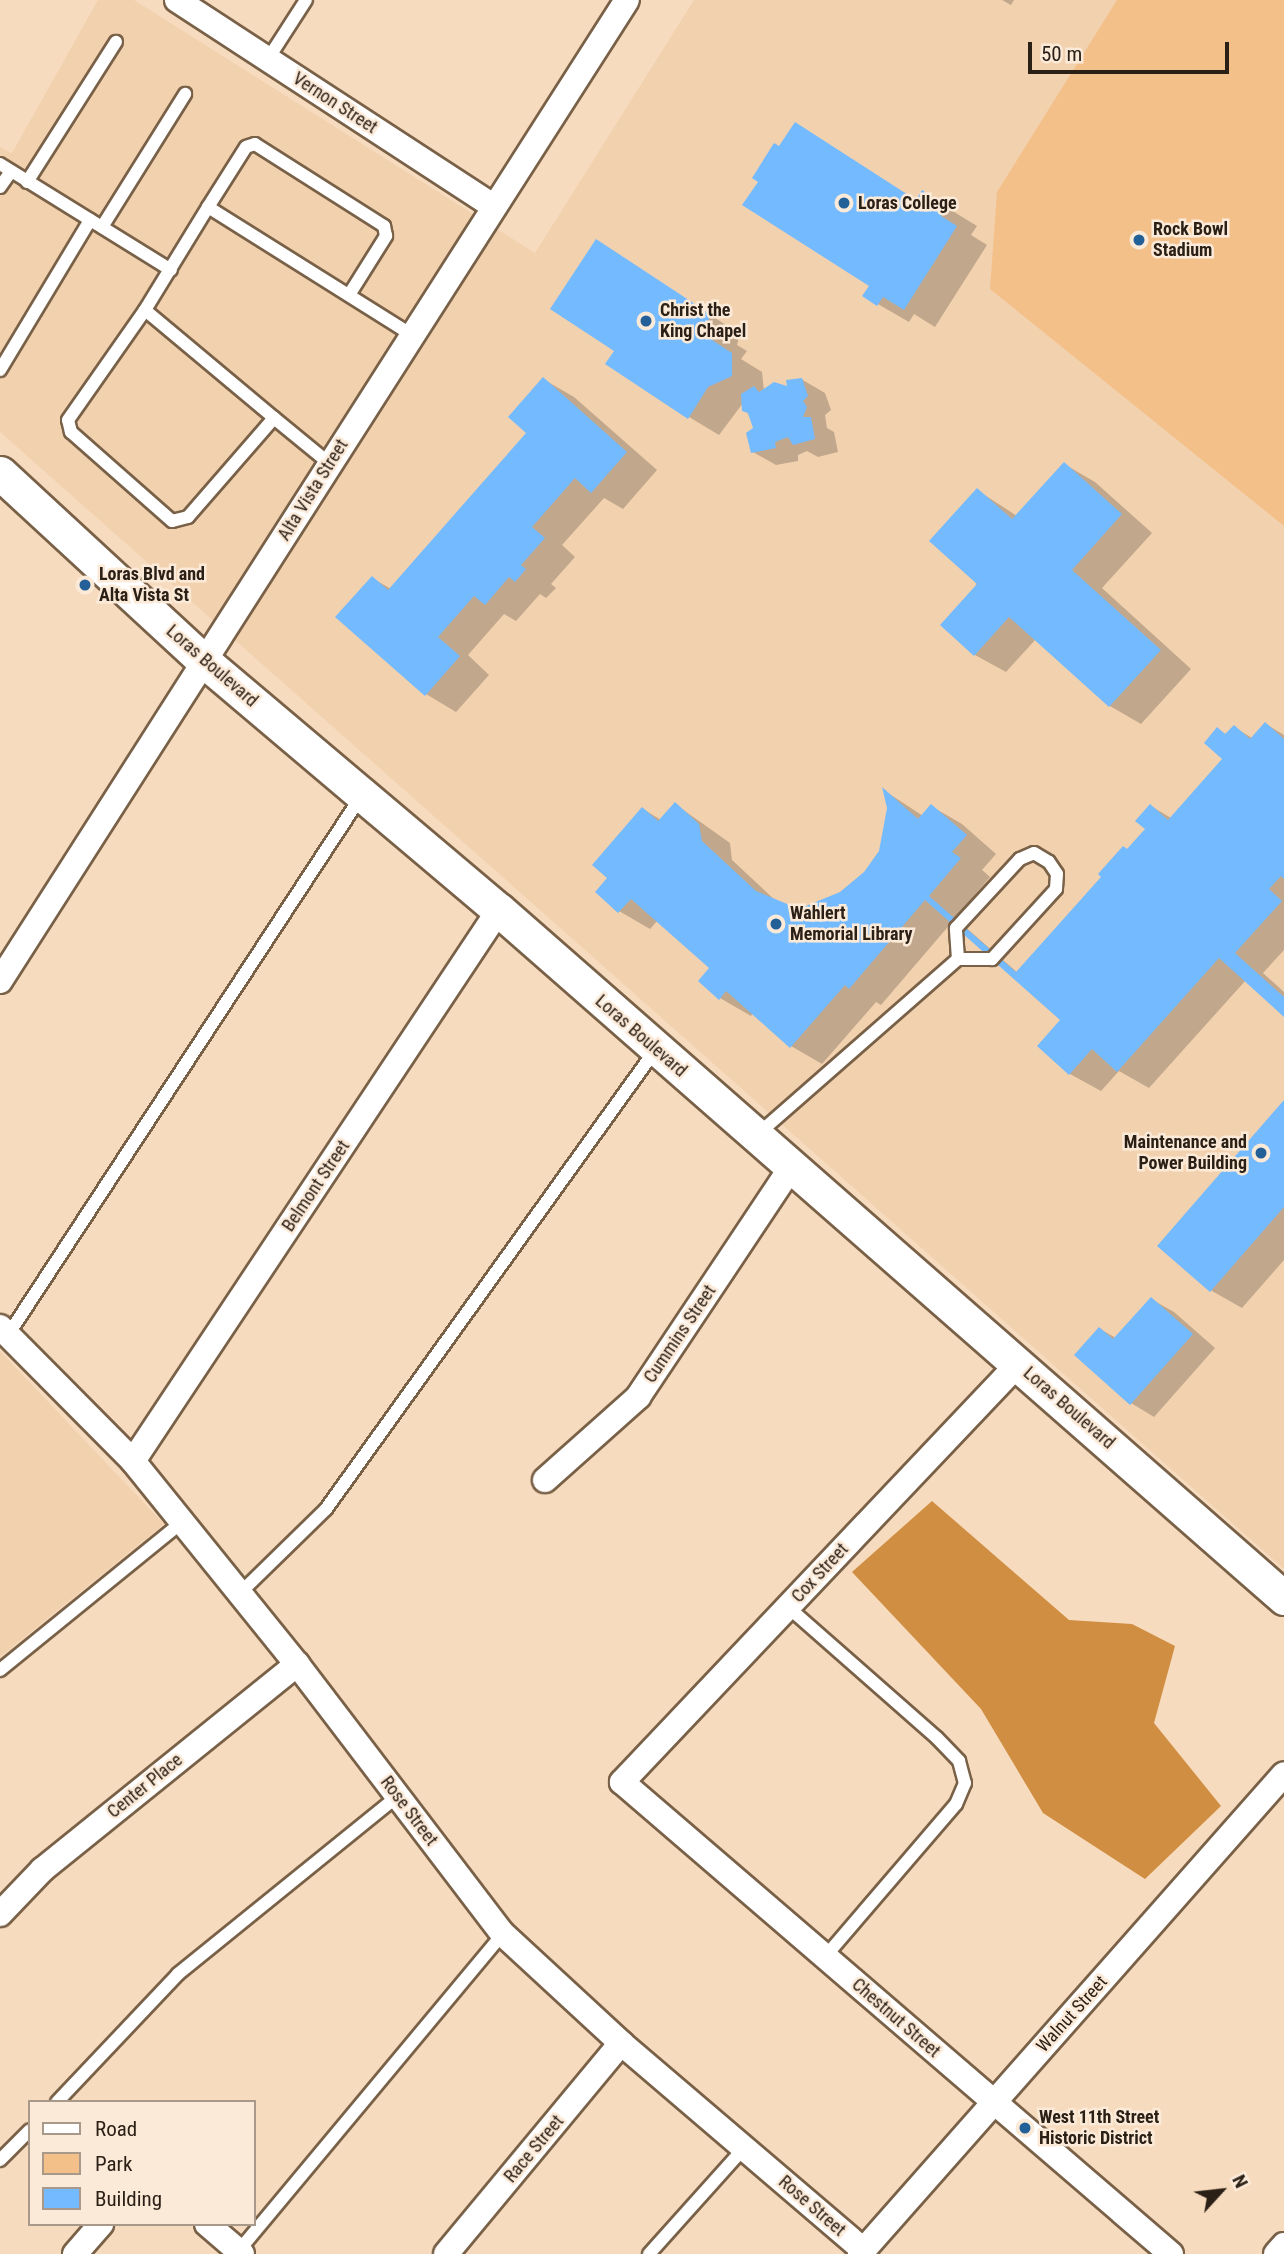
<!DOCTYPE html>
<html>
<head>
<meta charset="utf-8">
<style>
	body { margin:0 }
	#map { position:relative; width:1284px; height:2254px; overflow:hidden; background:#f7dbbe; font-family:"Roboto Condensed",sans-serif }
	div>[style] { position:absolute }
	.built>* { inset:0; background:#f2d1ae }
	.green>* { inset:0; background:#f4c08a }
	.forest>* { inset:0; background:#cf8e41 }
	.shadow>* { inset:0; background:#0003 }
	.building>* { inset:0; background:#74baff }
	.roads { filter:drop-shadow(2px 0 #796148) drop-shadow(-2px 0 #796148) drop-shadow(0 2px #796148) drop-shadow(0 -2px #796148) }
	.lane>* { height:12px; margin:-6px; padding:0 6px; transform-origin:6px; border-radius:6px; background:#fff }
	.street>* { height:24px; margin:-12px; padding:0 12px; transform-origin:12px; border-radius:12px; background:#fff }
	.secondary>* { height:33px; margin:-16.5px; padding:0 16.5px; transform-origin:16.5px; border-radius:16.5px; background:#fff }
	.dots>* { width:19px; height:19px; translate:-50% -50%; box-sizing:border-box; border:4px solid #fcead9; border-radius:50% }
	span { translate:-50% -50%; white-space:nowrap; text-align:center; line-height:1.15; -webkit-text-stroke:5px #fcead9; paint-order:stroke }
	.street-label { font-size:18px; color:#2b2016 }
	.poi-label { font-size:18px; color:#2b2016; font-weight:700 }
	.left { translate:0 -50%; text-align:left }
	.right { translate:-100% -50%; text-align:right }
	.legend { position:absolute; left:28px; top:2100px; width:228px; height:126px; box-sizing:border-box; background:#fcead9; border:2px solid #a8998b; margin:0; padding:9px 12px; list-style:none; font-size:21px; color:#2b2016 }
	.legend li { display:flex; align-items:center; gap:14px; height:35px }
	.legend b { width:35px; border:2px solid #a8998b }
	.north { position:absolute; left:1186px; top:2156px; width:70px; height:70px; -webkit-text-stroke:5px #fcead9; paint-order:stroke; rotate:63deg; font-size:19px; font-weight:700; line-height:28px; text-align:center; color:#2b2016 }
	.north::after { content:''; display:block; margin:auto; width:24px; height:32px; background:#2b2016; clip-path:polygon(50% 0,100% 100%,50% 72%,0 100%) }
	.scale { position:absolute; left:1028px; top:42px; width:201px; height:32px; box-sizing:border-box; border:4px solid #2b2016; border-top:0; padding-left:9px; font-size:21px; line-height:24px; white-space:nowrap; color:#2b2016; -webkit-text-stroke:5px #fcead9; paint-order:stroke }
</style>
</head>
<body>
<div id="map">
	<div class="built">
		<div style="clip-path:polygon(98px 0,134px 0,535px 253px,694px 0,1284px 0,1284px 1569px,0 432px,0 147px,12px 153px)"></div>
		<div style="clip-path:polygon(0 1351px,164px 1524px,0 1657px)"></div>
	</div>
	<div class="green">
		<div style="clip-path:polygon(1117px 0,1284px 0,1284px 526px,990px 289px,997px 192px)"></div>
	</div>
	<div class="forest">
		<div style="clip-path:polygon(932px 1501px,1069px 1620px,1132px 1624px,1175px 1646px,1154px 1723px,1221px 1806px,1145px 1879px,1043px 1813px,981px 1709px,852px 1572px)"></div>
	</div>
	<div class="shadow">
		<div style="clip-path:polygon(1002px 0,1014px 0,1011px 5px)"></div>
		<div style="clip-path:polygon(923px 193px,977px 226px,971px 235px,987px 245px,935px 327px,914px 314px,909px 322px,864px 296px)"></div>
		<div style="clip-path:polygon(597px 242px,740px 334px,737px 345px,747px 351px,741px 359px,762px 372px,764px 391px,790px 389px,801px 379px,825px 393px,831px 410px,825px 415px,827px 428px,834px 432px,838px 452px,818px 457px,807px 451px,798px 455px,798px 461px,776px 465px,753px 452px,755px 429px,743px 403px,719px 435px,689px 417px,616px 350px)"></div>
		<div style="clip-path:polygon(543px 379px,574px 397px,657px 470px,623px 509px,604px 498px,562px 545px,575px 557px,551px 584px,556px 588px,546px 598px,540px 594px,516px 621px,504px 614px,468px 655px,489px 675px,456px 712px,426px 694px,372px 578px,391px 589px,529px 433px)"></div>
		<div style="clip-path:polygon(1064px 464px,1095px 482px,1152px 533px,1102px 588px,1191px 669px,1141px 724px,1110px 706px,1036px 639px,1006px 672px,975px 655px,977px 490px,1017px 516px)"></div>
		<div style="clip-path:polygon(1266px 724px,1284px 735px,1284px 950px,1263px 973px,1284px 992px,1284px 1014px,1246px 980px,1149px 1088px,1119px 1071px,1101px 1091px,1070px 1074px,1039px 1046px,1063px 1020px,952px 922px,881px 1005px,876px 1002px,822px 1064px,791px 1046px,753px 1013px,751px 1016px,720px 998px,712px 968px,658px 920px,650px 929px,619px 911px,610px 878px,643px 809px,661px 820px,675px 804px,730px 843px,732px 860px,777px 902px,806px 908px,841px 894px,866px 874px,880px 851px,888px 808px,885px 791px,923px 816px,931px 806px,962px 824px,996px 854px,982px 870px,990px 877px,955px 918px,1018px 973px,1147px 829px,1151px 806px,1171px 818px,1224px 759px,1218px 729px,1227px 735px,1234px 727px,1252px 738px)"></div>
		<div style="clip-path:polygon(1284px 1102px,1284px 1260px,1242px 1308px,1212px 1291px,1160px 1246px)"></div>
		<div style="clip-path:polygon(1151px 1299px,1174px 1312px,1215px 1348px,1154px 1417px,1131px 1403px,1100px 1329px,1116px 1338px)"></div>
	</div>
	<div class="building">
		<div style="clip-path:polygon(795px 122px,916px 200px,922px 190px,947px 207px,941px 216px,957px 226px,904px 310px,883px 297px,877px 306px,862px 296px,869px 286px,742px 205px,758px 182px,752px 178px,774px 143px,779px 146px)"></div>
		<div style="clip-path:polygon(596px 239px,710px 314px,707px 326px,717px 332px,712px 340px,732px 353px,732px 376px,708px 387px,688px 419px,605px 364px,614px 351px,550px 309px)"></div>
		<div style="clip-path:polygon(543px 377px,627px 452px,591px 493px,575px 478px,532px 527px,545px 538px,521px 565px,526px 569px,515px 582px,509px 577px,485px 605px,474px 596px,438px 637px,460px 656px,425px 696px,335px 617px,372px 576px,388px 590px,526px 433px,508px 417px)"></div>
		<div style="clip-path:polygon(802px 378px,808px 396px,803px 401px,807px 407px,803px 417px,811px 417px,815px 439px,793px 445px,788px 437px,775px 442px,776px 448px,751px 453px,746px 433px,753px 428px,748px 413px,742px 411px,741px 394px,754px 386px,759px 392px,774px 382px,787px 386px,786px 380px)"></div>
		<div style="clip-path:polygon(1064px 462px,1122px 514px,1072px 570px,1161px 650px,1109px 707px,1009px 617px,974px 656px,940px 625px,977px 584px,929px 541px,977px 488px,1012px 519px)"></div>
		<div style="clip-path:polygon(1265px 722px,1284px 739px,1284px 879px,1281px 876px,1269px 889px,1282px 901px,1235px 953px,1284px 997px,1284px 1017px,1219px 958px,1117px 1072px,1092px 1049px,1069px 1075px,1037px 1046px,1060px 1020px,925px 900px,849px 989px,845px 985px,790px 1048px,726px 991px,719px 1000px,698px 981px,709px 968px,631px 899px,618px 913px,595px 892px,607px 878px,592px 865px,642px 807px,658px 821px,675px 802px,699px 824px,702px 841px,756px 891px,787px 904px,806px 906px,840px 892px,864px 872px,879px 851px,887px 808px,882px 787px,918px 819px,931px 804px,967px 835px,952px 852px,961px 858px,929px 896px,1016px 972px,1101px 877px,1098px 874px,1123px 846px,1127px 849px,1145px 829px,1135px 821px,1150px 804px,1168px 820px,1222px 759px,1204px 743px,1217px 727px,1225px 734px,1234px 725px,1250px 739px)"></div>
		<div style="clip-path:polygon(1284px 1100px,1284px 1207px,1210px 1292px,1157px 1246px)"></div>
		<div style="clip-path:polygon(1151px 1297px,1193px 1334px,1130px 1405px,1074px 1355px,1099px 1327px,1113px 1339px)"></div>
	</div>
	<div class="roads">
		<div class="lane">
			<div style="left:268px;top:59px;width:70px;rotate:-57.2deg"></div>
			<div style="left:0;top:164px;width:201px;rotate:31.8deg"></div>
			<div style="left:27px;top:182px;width:166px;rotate:-57.6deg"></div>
			<div style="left:0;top:187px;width:19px;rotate:-55deg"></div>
			<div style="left:102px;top:227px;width:157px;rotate:-58deg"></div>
			<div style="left:349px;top:295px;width:70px;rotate:-57.9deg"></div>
			<div style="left:386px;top:236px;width:10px;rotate:-101deg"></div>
			<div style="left:384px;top:226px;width:153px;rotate:-147.6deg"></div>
			<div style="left:255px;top:144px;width:9px;rotate:162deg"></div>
			<div style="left:246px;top:147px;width:71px;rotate:122.3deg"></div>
			<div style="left:208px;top:207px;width:241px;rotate:32.1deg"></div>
			<div style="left:145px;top:310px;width:168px;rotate:39.9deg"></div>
			<div style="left:274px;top:418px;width:131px;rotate:131deg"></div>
			<div style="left:188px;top:517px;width:16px;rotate:166deg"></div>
			<div style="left:172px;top:521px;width:135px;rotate:-138.6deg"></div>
			<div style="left:71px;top:432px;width:12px;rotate:-104deg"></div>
			<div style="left:68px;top:420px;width:134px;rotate:-55deg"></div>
			<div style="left:145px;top:310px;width:121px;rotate:-58.5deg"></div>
			<div style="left:0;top:370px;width:175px;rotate:-59deg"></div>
			<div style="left:274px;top:418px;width:72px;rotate:39.4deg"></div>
			<div style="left:758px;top:1134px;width:266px;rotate:-41.2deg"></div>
			<div style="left:958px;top:959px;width:31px;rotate:-94deg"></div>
			<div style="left:956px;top:928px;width:94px;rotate:-47.2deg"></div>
			<div style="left:1020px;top:859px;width:15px;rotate:-23deg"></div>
			<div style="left:1034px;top:853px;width:17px;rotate:31deg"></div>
			<div style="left:1049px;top:862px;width:14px;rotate:56deg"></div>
			<div style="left:1057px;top:874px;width:15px;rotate:94deg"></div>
			<div style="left:1056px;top:889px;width:95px;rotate:132.4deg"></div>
			<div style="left:992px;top:959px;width:34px;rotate:180deg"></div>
			<div style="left:8px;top:1335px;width:646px;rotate:-56.75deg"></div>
			<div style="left:240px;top:1593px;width:120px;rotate:-44.3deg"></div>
			<div style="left:326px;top:1509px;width:566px;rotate:-54.34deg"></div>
			<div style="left:788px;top:1607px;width:198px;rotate:41.3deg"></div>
			<div style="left:937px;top:1738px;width:32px;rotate:46deg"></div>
			<div style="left:959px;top:1761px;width:23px;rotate:75deg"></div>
			<div style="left:965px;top:1783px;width:23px;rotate:113deg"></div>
			<div style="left:956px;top:1804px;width:201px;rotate:130.6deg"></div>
			<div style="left:0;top:1670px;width:235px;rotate:-39.1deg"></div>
			<div style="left:57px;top:2102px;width:176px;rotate:-46.6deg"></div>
			<div style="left:178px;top:1974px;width:283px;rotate:-39deg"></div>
			<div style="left:0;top:2160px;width:42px;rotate:-45deg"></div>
			<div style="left:236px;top:2254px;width:417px;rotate:-50.2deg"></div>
			<div style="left:649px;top:2254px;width:142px;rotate:-48.1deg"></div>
		</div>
		<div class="street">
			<div style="left:177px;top:0;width:377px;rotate:33.1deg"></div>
			<div style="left:0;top:981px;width:1164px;rotate:-57.42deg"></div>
			<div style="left:0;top:1327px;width:189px;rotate:45.2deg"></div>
			<div style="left:133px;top:1461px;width:261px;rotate:51.1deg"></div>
			<div style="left:297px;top:1664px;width:340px;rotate:52.7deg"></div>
			<div style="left:503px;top:1934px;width:161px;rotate:42.7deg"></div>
			<div style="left:621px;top:2043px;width:318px;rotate:40.5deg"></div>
			<div style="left:1018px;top:1364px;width:576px;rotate:133.45deg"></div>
			<div style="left:622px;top:1782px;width:724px;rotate:40.69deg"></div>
			<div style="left:133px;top:1461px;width:661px;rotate:-56.41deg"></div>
			<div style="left:545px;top:1480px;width:125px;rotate:-41.7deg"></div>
			<div style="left:638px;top:1397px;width:275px;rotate:-56.3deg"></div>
			<div style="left:0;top:1914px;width:61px;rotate:-46.3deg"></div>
			<div style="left:42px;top:1870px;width:328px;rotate:-38.9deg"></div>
			<div style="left:207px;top:2224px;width:46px;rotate:40.6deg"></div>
			<div style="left:75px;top:2254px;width:40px;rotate:-49deg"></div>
			<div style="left:446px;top:2254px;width:274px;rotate:-50.3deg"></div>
			<div style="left:860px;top:2254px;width:640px;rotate:-48.54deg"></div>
			<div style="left:1276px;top:2254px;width:12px;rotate:-48deg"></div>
		</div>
		<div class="secondary">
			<div style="left:0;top:473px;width:277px;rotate:42.7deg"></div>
			<div style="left:204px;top:661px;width:386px;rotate:40.2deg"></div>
			<div style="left:499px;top:910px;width:1044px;rotate:41.23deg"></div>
		</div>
	</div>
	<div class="dots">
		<div style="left:844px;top:203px;background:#236097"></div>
		<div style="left:1139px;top:240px;background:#236097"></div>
		<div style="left:646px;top:321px;background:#236097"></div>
		<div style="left:85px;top:585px;background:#236097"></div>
		<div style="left:776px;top:924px;background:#236097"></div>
		<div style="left:1261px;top:1153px;background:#236097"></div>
		<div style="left:1025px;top:2128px;background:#236097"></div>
	</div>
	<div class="street-label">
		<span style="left:335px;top:103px;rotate:33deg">Vernon Street</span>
		<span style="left:313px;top:490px;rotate:-58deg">Alta Vista Street</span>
		<span style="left:212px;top:666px;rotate:41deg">Loras Boulevard</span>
		<span style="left:641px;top:1036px;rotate:41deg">Loras Boulevard</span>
		<span style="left:316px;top:1186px;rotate:-56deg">Belmont Street</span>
		<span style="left:680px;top:1334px;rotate:-56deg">Cummins Street</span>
		<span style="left:1069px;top:1408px;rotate:41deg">Loras Boulevard</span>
		<span style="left:820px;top:1573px;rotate:-47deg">Cox Street</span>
		<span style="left:145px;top:1786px;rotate:-39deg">Center Place</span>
		<span style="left:409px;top:1811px;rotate:53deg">Rose Street</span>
		<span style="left:1072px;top:2014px;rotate:-48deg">Walnut Street</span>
		<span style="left:896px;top:2018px;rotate:41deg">Chestnut Street</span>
		<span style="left:534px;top:2149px;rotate:-50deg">Race Street</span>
		<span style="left:812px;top:2206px;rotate:41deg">Rose Street</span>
	</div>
	<div class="poi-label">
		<span class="left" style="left:858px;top:203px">Loras College</span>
		<span class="left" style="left:1153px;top:240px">Rock Bowl<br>Stadium</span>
		<span class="left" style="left:660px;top:321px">Christ the<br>King Chapel</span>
		<span class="left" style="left:99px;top:585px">Loras Blvd and<br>Alta Vista St</span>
		<span class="left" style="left:790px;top:924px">Wahlert<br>Memorial Library</span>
		<span class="right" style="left:1247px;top:1153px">Maintenance and<br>Power Building</span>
		<span class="left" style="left:1039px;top:2128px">West 11th Street<br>Historic District</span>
	</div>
	<ul class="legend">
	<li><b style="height:9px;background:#fff"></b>Road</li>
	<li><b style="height:19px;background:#f4c08a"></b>Park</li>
	<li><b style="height:19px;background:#74baff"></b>Building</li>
	</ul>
	<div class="north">N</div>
	<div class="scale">50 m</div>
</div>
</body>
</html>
